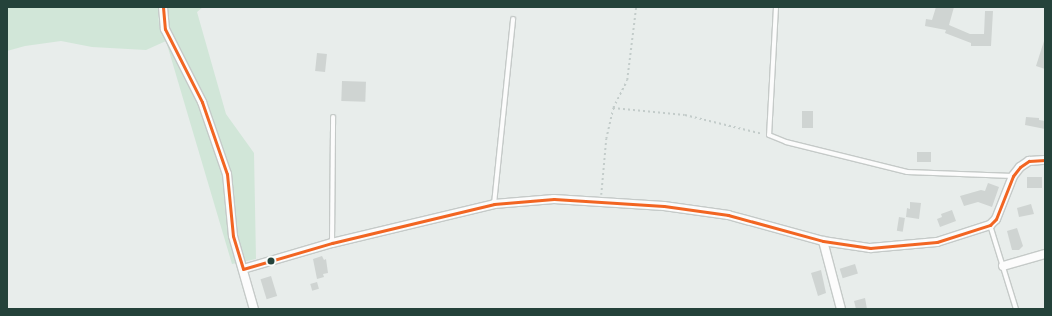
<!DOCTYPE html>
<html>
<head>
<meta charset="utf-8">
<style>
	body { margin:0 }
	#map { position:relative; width:1052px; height:316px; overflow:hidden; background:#e8edeb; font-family:Montserrat,sans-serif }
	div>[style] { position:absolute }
	.green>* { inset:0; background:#d1e6d8 }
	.building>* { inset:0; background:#cfd4d2; transform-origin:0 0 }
	.path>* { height:1.5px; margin-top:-0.75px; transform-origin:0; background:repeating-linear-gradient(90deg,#c3ccca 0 2px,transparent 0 5px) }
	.roads { filter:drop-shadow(1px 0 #c5cac8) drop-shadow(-1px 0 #c5cac8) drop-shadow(0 1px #c5cac8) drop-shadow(0 -1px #c5cac8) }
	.lane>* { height:4px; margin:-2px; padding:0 2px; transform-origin:2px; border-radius:2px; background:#fcfcfc }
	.street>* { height:8px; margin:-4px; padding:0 4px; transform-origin:4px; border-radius:4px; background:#fcfcfc }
	.bus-1>* { height:3px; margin:-1.5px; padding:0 1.5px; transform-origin:1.5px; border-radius:1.5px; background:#f26522 }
	.dots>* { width:11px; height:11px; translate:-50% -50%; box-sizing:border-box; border:2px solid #f7fbf9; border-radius:50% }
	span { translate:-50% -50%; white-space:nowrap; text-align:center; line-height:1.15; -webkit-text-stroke:3.5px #f7fbf9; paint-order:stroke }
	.frame { position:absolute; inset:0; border:8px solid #24423a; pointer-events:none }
</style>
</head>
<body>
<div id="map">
	<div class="green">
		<div style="clip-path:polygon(7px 7px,158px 7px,159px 26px,166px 40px,169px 30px,167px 7px,203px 7px,197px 12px,226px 114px,254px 153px,256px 259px,232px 264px,166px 41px,146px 50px,92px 47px,61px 41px,25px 46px,7px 51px)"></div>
	</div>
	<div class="building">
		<div style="clip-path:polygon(936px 7px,954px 7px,949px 25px,970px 34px,984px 34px,985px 11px,993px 11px,991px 46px,971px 46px,971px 43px,945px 33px,946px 30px,925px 26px,926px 19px,932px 20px)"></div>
		<div style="clip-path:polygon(1044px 41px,1045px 41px,1045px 69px,1036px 66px)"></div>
		<div style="left:317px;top:53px;width:10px;height:18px;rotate:6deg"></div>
		<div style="left:342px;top:81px;width:24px;height:20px;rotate:2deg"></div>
		<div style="left:802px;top:111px;width:11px;height:17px"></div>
		<div style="clip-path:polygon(1026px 117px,1039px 118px,1039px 120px,1045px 121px,1045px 129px,1025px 125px)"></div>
		<div style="left:917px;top:152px;width:14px;height:10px"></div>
		<div style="left:1027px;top:177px;width:15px;height:11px"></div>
		<div style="clip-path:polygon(988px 183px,999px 187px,992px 207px,978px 202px,964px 206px,960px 196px,981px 190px,985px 191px)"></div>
		<div style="clip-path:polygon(910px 202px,921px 203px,919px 219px,906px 217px,907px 208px,910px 209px)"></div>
		<div style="clip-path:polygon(1031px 204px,1034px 214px,1019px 217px,1017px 208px)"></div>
		<div style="clip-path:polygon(952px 210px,956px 221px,940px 227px,937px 219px,942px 217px,941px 214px)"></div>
		<div style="left:899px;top:217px;width:6px;height:14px;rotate:9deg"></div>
		<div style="clip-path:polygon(1017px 228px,1023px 246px,1019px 250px,1012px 250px,1007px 231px)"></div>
		<div style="clip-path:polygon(322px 256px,324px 260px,326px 259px,328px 273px,323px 274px,324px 277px,317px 279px,313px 259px)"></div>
		<div style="left:855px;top:264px;width:10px;height:16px;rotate:73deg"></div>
		<div style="clip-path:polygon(821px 270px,826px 293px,818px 296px,811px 273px)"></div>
		<div style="left:271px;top:276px;width:21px;height:11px;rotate:73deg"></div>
		<div style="left:317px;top:282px;width:7px;height:7px;rotate:74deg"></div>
		<div style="clip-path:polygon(865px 298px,867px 309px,856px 309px,854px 301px)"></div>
	</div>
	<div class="path">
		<div style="left:613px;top:108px;width:72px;rotate:5.6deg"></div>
		<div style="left:685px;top:115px;width:80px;rotate:13.7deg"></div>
		<div style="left:601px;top:195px;width:56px;rotate:-84.9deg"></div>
		<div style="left:606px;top:139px;width:32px;rotate:-77deg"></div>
		<div style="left:613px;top:108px;width:31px;rotate:-63deg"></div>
		<div style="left:627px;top:80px;width:74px;rotate:-83deg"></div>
	</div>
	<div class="roads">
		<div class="lane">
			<div style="left:776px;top:7px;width:128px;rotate:93.1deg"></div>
			<div style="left:769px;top:135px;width:18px;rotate:22deg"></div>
			<div style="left:786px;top:142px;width:125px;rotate:13.9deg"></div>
			<div style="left:907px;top:172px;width:106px;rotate:2.2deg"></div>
			<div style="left:494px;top:204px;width:186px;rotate:-84.1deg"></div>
			<div style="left:990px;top:225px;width:88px;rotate:72.8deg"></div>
			<div style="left:332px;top:243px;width:126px;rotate:-89.5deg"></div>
		</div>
		<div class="street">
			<div style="left:163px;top:7px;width:22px;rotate:85deg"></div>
			<div style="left:165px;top:29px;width:82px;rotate:63.1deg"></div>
			<div style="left:202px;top:102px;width:76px;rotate:70.9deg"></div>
			<div style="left:227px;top:174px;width:62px;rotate:84.5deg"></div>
			<div style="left:233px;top:236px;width:76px;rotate:74deg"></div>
			<div style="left:823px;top:241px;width:70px;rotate:75.2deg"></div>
			<div style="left:1003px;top:266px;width:44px;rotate:-15.9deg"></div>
			<div style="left:243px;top:269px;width:93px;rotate:-16.3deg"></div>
			<div style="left:332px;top:243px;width:167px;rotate:-13.5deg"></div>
			<div style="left:494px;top:204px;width:60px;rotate:-4.8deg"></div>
			<div style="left:554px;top:199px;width:110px;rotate:3.6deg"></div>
			<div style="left:664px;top:206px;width:65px;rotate:8deg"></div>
			<div style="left:728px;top:215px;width:98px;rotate:15.3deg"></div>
			<div style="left:823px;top:241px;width:48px;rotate:8.5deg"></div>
			<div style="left:870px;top:248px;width:67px;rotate:-5.1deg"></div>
			<div style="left:937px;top:242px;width:56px;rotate:-17.8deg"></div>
			<div style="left:990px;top:225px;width:8px;rotate:-45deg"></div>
			<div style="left:996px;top:219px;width:46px;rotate:-68.4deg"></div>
			<div style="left:1013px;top:176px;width:11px;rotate:-52deg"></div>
			<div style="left:1020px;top:167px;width:11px;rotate:-34deg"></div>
			<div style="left:1029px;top:161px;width:16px;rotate:-4deg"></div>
		</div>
	</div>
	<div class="bus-1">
		<div style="left:163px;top:7px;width:22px;rotate:85deg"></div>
		<div style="left:165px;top:29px;width:82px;rotate:63.1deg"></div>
		<div style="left:202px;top:102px;width:76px;rotate:70.9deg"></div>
		<div style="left:227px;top:174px;width:62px;rotate:84.5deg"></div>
		<div style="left:233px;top:236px;width:34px;rotate:73deg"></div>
		<div style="left:243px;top:269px;width:93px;rotate:-16.3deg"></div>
		<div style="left:332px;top:243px;width:167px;rotate:-13.5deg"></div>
		<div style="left:494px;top:204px;width:60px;rotate:-4.8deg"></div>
		<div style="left:554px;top:199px;width:110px;rotate:3.6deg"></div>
		<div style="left:664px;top:206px;width:65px;rotate:8deg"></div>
		<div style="left:728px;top:215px;width:98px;rotate:15.3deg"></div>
		<div style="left:823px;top:241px;width:48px;rotate:8.5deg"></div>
		<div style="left:870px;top:248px;width:67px;rotate:-5.1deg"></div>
		<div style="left:937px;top:242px;width:56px;rotate:-17.8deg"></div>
		<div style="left:990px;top:225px;width:8px;rotate:-45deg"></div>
		<div style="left:996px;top:219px;width:46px;rotate:-68.4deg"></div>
		<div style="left:1013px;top:176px;width:11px;rotate:-52deg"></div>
		<div style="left:1020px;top:167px;width:11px;rotate:-34deg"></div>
		<div style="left:1029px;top:161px;width:16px;rotate:-4deg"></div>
	</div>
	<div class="dots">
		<div style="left:271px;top:261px;background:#24423a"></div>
	</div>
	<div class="frame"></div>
</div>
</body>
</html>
